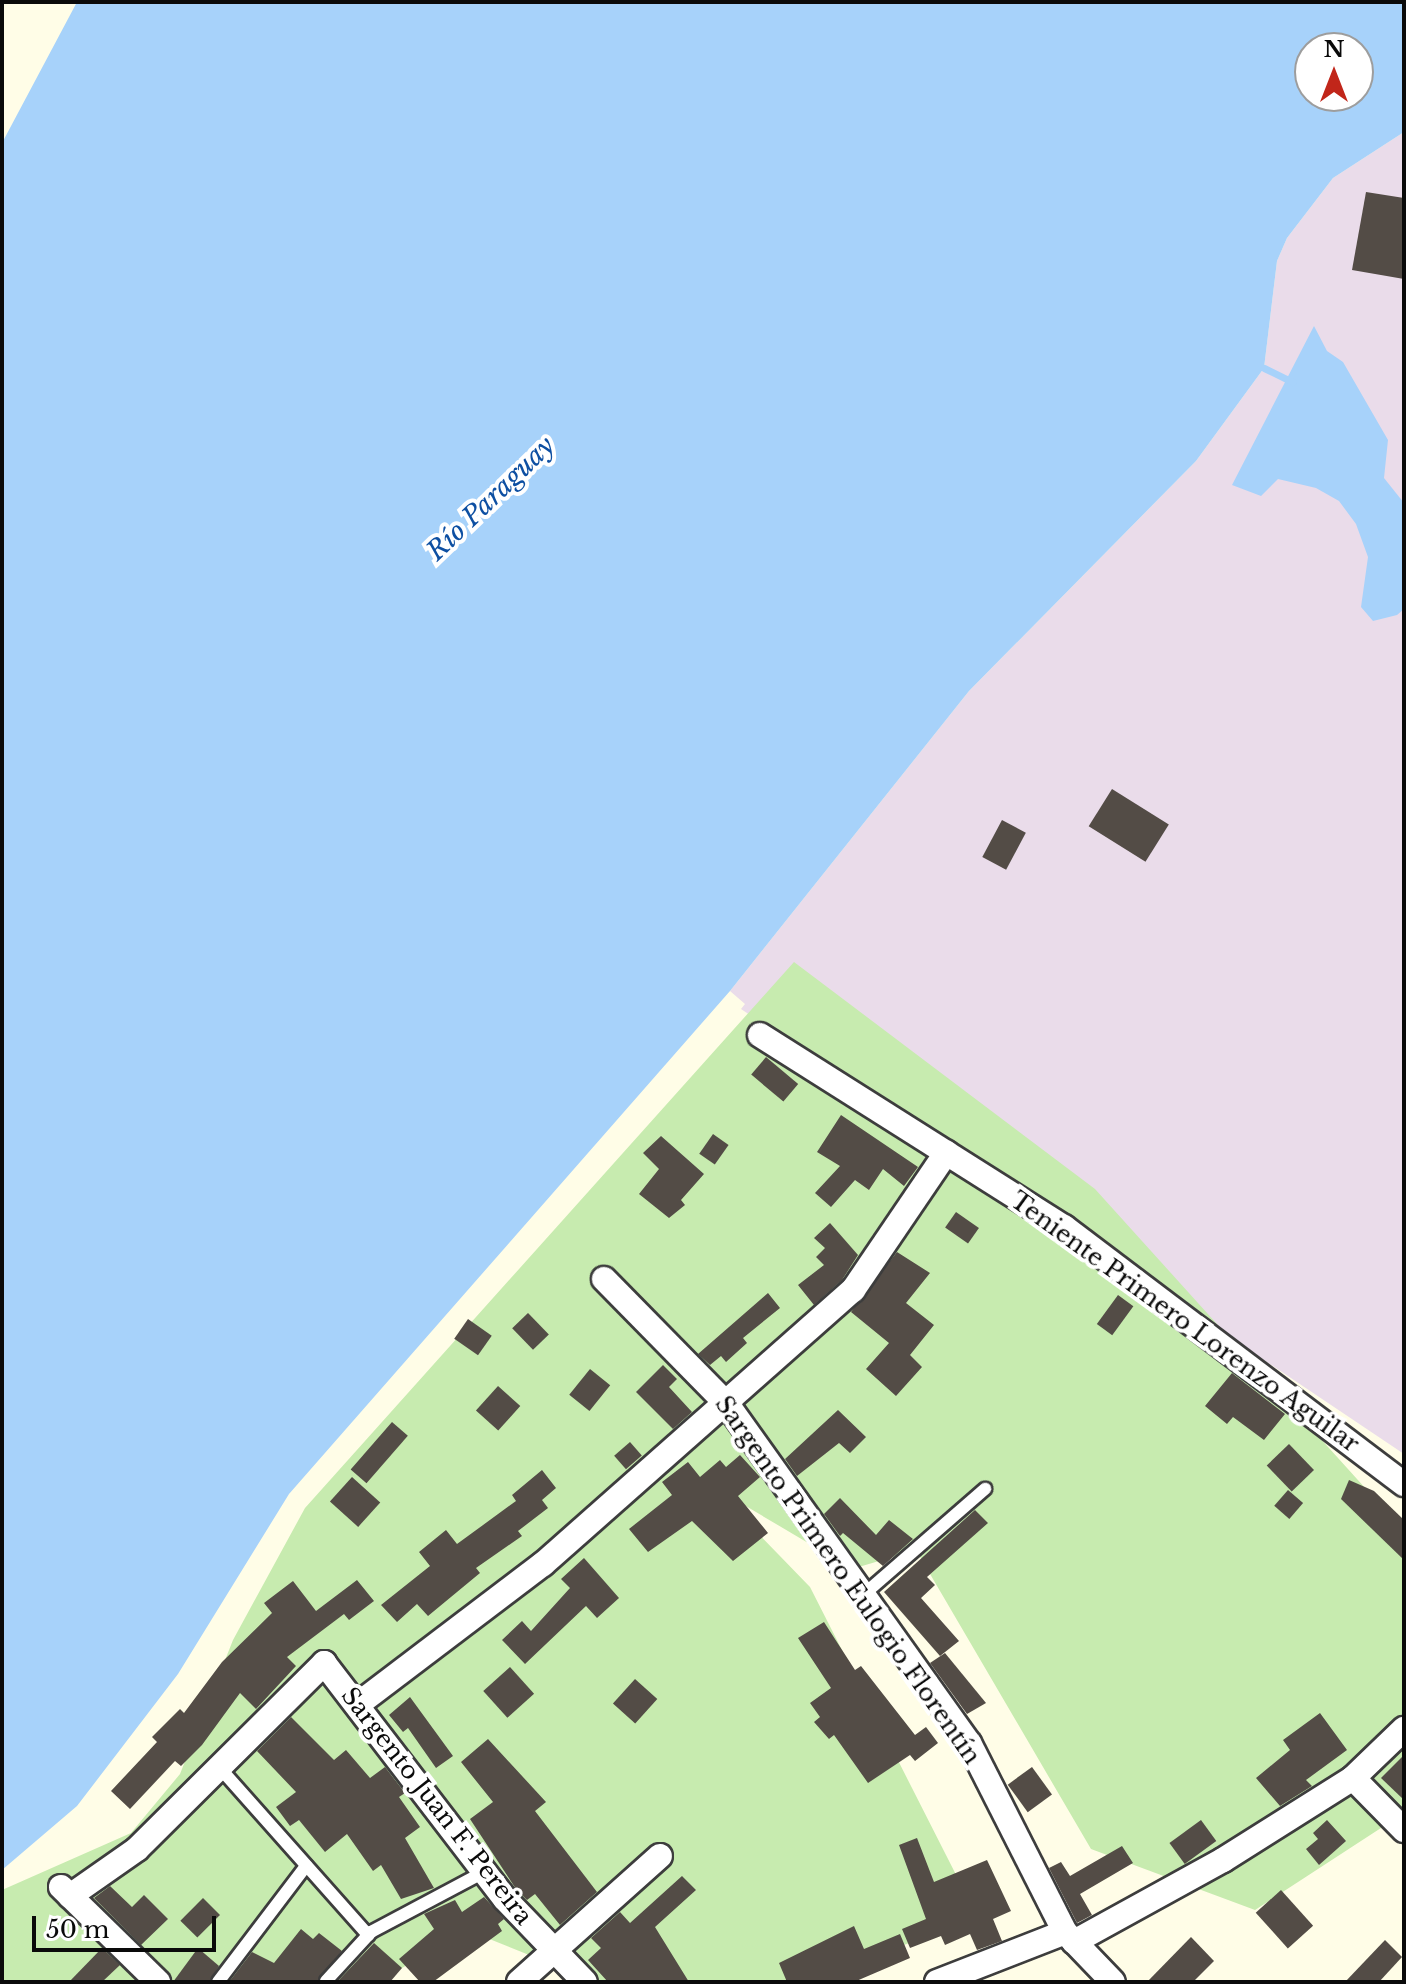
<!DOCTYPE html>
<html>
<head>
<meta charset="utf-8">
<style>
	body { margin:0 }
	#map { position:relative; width:1406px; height:1984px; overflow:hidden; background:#fffde7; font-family:"Libre Baskerville",serif }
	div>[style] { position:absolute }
	.industrial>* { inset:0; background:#eadcea }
	.green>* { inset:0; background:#c7ebaf }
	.water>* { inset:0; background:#a7d2fa }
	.stream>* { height:7px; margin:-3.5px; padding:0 3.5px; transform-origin:3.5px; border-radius:3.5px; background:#a7d2fa }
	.building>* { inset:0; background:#534c46; transform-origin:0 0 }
	.roads { filter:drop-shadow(2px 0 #3d3d3d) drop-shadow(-2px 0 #3d3d3d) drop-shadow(0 2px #3d3d3d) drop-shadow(0 -2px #3d3d3d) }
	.service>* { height:12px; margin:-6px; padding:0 6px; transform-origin:6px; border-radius:6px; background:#fff }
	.minor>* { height:24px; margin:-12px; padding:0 12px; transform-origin:12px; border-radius:12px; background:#fff }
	span { translate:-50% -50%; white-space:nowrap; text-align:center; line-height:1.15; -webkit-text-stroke:8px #fff; paint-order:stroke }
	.street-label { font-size:24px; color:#0a0a0a }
	.water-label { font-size:26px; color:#0d4fa2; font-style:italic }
	.frame { position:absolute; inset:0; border:4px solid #0a0a0a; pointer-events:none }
	.north { position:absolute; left:1294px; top:32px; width:80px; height:80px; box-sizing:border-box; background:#fff; border:2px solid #9d9d9d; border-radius:50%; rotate:0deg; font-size:22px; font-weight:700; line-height:32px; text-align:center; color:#0a0a0a }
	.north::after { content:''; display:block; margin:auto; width:28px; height:36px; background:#c1261a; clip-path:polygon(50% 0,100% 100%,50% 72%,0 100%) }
	.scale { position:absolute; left:32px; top:1916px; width:184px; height:36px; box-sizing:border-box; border:4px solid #0a0a0a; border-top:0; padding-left:10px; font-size:24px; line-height:28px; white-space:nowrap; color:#0a0a0a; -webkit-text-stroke:6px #fff; paint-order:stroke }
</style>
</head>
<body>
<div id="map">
	<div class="industrial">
		<div style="clip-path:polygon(1404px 132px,1404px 1454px,741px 1009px,745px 1004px,730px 991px,969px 691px,1196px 461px,1264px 368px,1277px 261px,1287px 238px,1333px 178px)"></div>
	</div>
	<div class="green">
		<div style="clip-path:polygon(794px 962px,1095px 1189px,1404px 1531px,1404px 1813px,1255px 1910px,1091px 1849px,916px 1550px,852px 1569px,712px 1486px,810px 1587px,980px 1922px,780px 1982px,596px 1982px,467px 1930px,378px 1982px,2px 1982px,2px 1890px,131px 1833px,180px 1774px,233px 1640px,305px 1508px)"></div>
	</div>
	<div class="water">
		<div style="clip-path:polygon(evenodd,77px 2px,1404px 2px,1404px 132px,1333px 178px,1287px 238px,1277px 261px,1264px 368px,1196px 461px,969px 691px,730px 991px,289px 1494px,178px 1674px,77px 1806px,2px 1870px,2px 143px,77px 2px,1310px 48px,1358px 48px,1358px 96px,1310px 96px,1310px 48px)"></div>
		<div style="clip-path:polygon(1314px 326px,1327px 351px,1343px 362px,1388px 440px,1384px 478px,1404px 503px,1404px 609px,1397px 615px,1373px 621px,1361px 607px,1368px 557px,1356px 524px,1339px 501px,1316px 488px,1278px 479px,1261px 496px,1232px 485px)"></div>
	</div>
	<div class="stream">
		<div style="left:1264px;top:368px;width:32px;rotate:26deg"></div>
	</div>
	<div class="building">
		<div style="clip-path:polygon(1366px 192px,1404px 198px,1404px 279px,1352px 270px)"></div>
		<div style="left:1112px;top:789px;width:67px;height:44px;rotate:32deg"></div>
		<div style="left:1002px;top:820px;width:27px;height:42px;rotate:28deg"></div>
		<div style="left:766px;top:1057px;width:42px;height:23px;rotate:40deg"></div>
		<div style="clip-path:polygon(841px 1115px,918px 1167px,904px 1186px,883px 1169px,869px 1190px,855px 1180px,831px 1207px,815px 1193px,840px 1166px,817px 1152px)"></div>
		<div style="left:713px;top:1134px;width:19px;height:24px;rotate:35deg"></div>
		<div style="clip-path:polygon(661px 1136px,704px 1174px,681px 1200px,685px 1205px,669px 1218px,639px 1194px,659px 1169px,643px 1153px)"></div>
		<div style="left:956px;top:1212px;width:28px;height:19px;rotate:35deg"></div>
		<div style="clip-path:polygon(830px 1223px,858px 1255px,842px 1280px,814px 1305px,798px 1285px,824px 1265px,816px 1257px,825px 1248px,814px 1238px)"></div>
		<div style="clip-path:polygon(897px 1252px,930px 1273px,906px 1303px,934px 1325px,910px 1355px,922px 1367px,896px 1396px,866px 1369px,889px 1343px,851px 1312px)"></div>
		<div style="clip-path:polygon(768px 1293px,780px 1308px,743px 1338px,747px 1343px,726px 1362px,721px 1356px,710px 1365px,698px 1354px)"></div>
		<div style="left:1118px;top:1295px;width:19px;height:36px;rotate:36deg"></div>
		<div style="left:528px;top:1313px;width:30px;height:22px;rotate:46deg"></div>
		<div style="left:468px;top:1319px;width:29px;height:24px;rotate:35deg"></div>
		<div style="clip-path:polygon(663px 1365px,677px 1379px,669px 1387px,692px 1412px,673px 1429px,636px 1392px)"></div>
		<div style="left:590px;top:1369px;width:26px;height:33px;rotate:39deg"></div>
		<div style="clip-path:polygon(1232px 1373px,1285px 1414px,1264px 1440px,1233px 1417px,1227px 1424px,1205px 1406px)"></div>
		<div style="left:498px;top:1386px;width:30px;height:33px;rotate:42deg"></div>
		<div style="clip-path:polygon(838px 1410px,866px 1437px,850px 1453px,839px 1443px,797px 1476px,785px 1459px)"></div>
		<div style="left:392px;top:1422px;width:21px;height:63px;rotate:41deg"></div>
		<div style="left:630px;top:1442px;width:18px;height:21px;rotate:49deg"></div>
		<div style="left:1289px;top:1444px;width:36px;height:31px;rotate:46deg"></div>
		<div style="clip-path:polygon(740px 1455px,760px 1477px,738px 1496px,768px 1533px,733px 1561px,692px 1521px,648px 1552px,629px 1529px,672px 1495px,662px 1482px,688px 1462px,700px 1477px,720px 1460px,726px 1467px)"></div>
		<div style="clip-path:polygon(542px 1470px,556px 1488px,542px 1500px,548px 1508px,518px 1531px,522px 1536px,476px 1568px,480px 1573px,428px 1616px,417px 1604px,397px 1622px,381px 1605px,430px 1566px,419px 1552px,446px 1530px,457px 1544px,516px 1501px,512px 1495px)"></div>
		<div style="left:352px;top:1477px;width:38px;height:33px;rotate:42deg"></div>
		<div style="clip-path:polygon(1349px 1480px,1374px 1491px,1404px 1520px,1404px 1560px,1341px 1499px)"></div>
		<div style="left:1288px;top:1490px;width:20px;height:21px;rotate:41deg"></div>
		<div style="clip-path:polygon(840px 1498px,876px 1535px,889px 1520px,913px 1539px,883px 1566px,843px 1533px,840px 1536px,824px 1514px)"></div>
		<div style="clip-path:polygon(975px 1510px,988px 1523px,927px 1577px,935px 1585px,921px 1598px,959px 1641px,940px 1656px,884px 1592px)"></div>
		<div style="clip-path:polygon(584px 1558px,619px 1598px,597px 1618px,586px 1606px,525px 1664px,502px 1640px,522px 1621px,531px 1631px,570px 1588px,561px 1579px)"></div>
		<div style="clip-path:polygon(357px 1580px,374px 1601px,349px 1620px,344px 1614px,287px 1657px,296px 1666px,256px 1709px,240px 1693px,202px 1745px,181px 1766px,175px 1761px,130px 1809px,111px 1791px,157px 1742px,152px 1737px,180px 1709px,184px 1713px,222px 1662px,272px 1613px,264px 1603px,293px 1581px,316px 1611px)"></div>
		<div style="clip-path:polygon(824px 1622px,855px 1670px,861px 1666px,915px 1735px,926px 1727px,938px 1743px,915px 1761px,910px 1755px,868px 1783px,834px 1735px,829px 1739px,814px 1722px,820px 1717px,810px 1703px,831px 1688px,798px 1638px)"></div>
		<div style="clip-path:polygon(945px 1653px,986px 1703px,967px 1714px,930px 1663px)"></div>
		<div style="left:510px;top:1667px;width:36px;height:36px;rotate:48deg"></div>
		<div style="left:635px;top:1679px;width:30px;height:33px;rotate:42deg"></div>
		<div style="clip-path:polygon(410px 1697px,453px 1756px,436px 1768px,408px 1728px,403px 1732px,389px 1715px)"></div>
		<div style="clip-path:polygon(1320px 1713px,1347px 1750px,1306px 1780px,1312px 1786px,1280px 1806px,1256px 1778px,1290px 1750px,1283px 1740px)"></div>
		<div style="clip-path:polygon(291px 1717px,334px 1760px,346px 1750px,370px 1778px,385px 1767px,405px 1793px,399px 1797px,420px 1827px,405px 1838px,434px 1888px,401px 1899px,381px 1865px,373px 1871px,347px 1834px,325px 1852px,299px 1820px,290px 1826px,276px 1807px,296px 1792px,257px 1751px)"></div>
		<div style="clip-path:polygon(488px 1739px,546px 1802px,535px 1811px,597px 1892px,560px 1925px,535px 1894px,527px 1900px,516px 1889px,470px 1819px,493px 1802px,461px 1762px)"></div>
		<div style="clip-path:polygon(1404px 1755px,1404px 1800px,1381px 1778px)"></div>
		<div style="left:1032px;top:1767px;width:34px;height:30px;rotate:54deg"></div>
		<div style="left:1201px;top:1820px;width:26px;height:39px;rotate:54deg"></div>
		<div style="clip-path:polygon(1327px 1820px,1346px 1841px,1319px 1865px,1306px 1849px,1318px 1839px,1313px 1833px)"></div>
		<div style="clip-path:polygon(917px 1838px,934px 1882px,987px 1860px,1011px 1911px,993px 1919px,1002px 1941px,977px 1950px,970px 1934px,945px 1945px,941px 1936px,910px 1948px,902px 1929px,926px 1919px,899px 1845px)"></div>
		<div style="clip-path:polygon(1122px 1846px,1133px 1863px,1080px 1894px,1092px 1915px,1077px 1923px,1049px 1868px,1061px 1862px,1070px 1876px)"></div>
		<div style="clip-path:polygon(682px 1876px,696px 1890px,655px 1927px,689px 1982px,608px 1982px,588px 1960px,601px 1948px,591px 1938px,620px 1912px,630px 1923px)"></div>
		<div style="clip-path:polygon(110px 1886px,132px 1907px,144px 1895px,168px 1919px,141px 1945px,94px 1898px)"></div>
		<div style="left:1281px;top:1890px;width:48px;height:34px;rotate:48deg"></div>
		<div style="clip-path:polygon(484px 1897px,504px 1919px,498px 1924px,502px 1931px,433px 1982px,420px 1982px,399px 1959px,434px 1929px,424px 1914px,455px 1900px,462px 1912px)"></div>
		<div style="left:203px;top:1898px;width:24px;height:32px;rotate:45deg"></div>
		<div style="clip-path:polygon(854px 1926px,864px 1949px,900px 1934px,910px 1958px,854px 1982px,787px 1982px,779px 1963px)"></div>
		<div style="clip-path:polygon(301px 1929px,313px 1939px,319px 1933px,342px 1951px,317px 1982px,229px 1982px,252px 1952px,274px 1963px)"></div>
		<div style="clip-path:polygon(1191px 1937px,1214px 1961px,1193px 1982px,1147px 1982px)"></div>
		<div style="clip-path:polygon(1385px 1940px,1402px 1957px,1379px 1982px,1345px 1982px)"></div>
		<div style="clip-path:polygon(374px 1943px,402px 1968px,390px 1982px,337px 1982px)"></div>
		<div style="clip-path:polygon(102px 1948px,120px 1965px,102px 1982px,69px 1982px)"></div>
		<div style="clip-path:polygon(198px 1948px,219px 1966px,209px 1982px,173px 1982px)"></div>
	</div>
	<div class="roads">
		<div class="service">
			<div style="left:863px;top:1595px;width:162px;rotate:-41deg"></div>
			<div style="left:219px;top:1767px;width:225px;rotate:48.4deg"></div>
			<div style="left:326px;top:1981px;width:67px;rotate:-47.4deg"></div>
			<div style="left:371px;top:1932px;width:128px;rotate:-28deg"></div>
			<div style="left:218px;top:1982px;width:146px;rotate:-52.8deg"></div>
		</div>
		<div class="minor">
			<div style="left:760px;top:1035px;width:360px;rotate:32.3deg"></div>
			<div style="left:1064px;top:1227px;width:426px;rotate:37.1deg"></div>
			<div style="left:604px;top:1279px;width:175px;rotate:45.5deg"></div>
			<div style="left:727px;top:1404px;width:417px;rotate:54.5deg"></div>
			<div style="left:969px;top:1743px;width:212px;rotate:63.1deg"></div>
			<div style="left:1065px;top:1932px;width:69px;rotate:46.2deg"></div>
			<div style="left:357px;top:1705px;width:233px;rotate:-37.2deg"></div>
			<div style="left:543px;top:1564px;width:414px;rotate:-41.5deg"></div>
			<div style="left:853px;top:1290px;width:166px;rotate:-55.8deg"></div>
			<div style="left:1353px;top:1778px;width:73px;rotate:45.6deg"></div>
			<div style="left:61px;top:1887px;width:136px;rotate:44.4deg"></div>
			<div style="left:70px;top:1896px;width:82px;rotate:-35deg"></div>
			<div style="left:137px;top:1849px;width:264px;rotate:-44.8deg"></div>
			<div style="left:324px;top:1663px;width:297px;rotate:52.5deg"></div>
			<div style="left:505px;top:1899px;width:115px;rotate:46.1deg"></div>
			<div style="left:1074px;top:1942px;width:170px;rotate:-28.8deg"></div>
			<div style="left:1223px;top:1860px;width:154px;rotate:-32.2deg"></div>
			<div style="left:1353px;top:1778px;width:71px;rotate:-43.9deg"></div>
			<div style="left:519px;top:1982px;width:189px;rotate:-41.8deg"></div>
			<div style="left:937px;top:1982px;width:137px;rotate:-21.3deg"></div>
		</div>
	</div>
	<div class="street-label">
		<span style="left:1185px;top:1322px;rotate:36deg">Teniente Primero Lorenzo Aguilar</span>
		<span style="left:848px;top:1580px;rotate:55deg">Sargento Primero Eulogio Florentín</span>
		<span style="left:437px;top:1806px;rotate:52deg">Sargento Juan F. Pereira</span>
	</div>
	<div class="water-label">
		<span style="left:491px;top:499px;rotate:-44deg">Río Paraguay</span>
	</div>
	<div class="frame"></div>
	<div class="north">N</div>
	<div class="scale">50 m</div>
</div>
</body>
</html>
